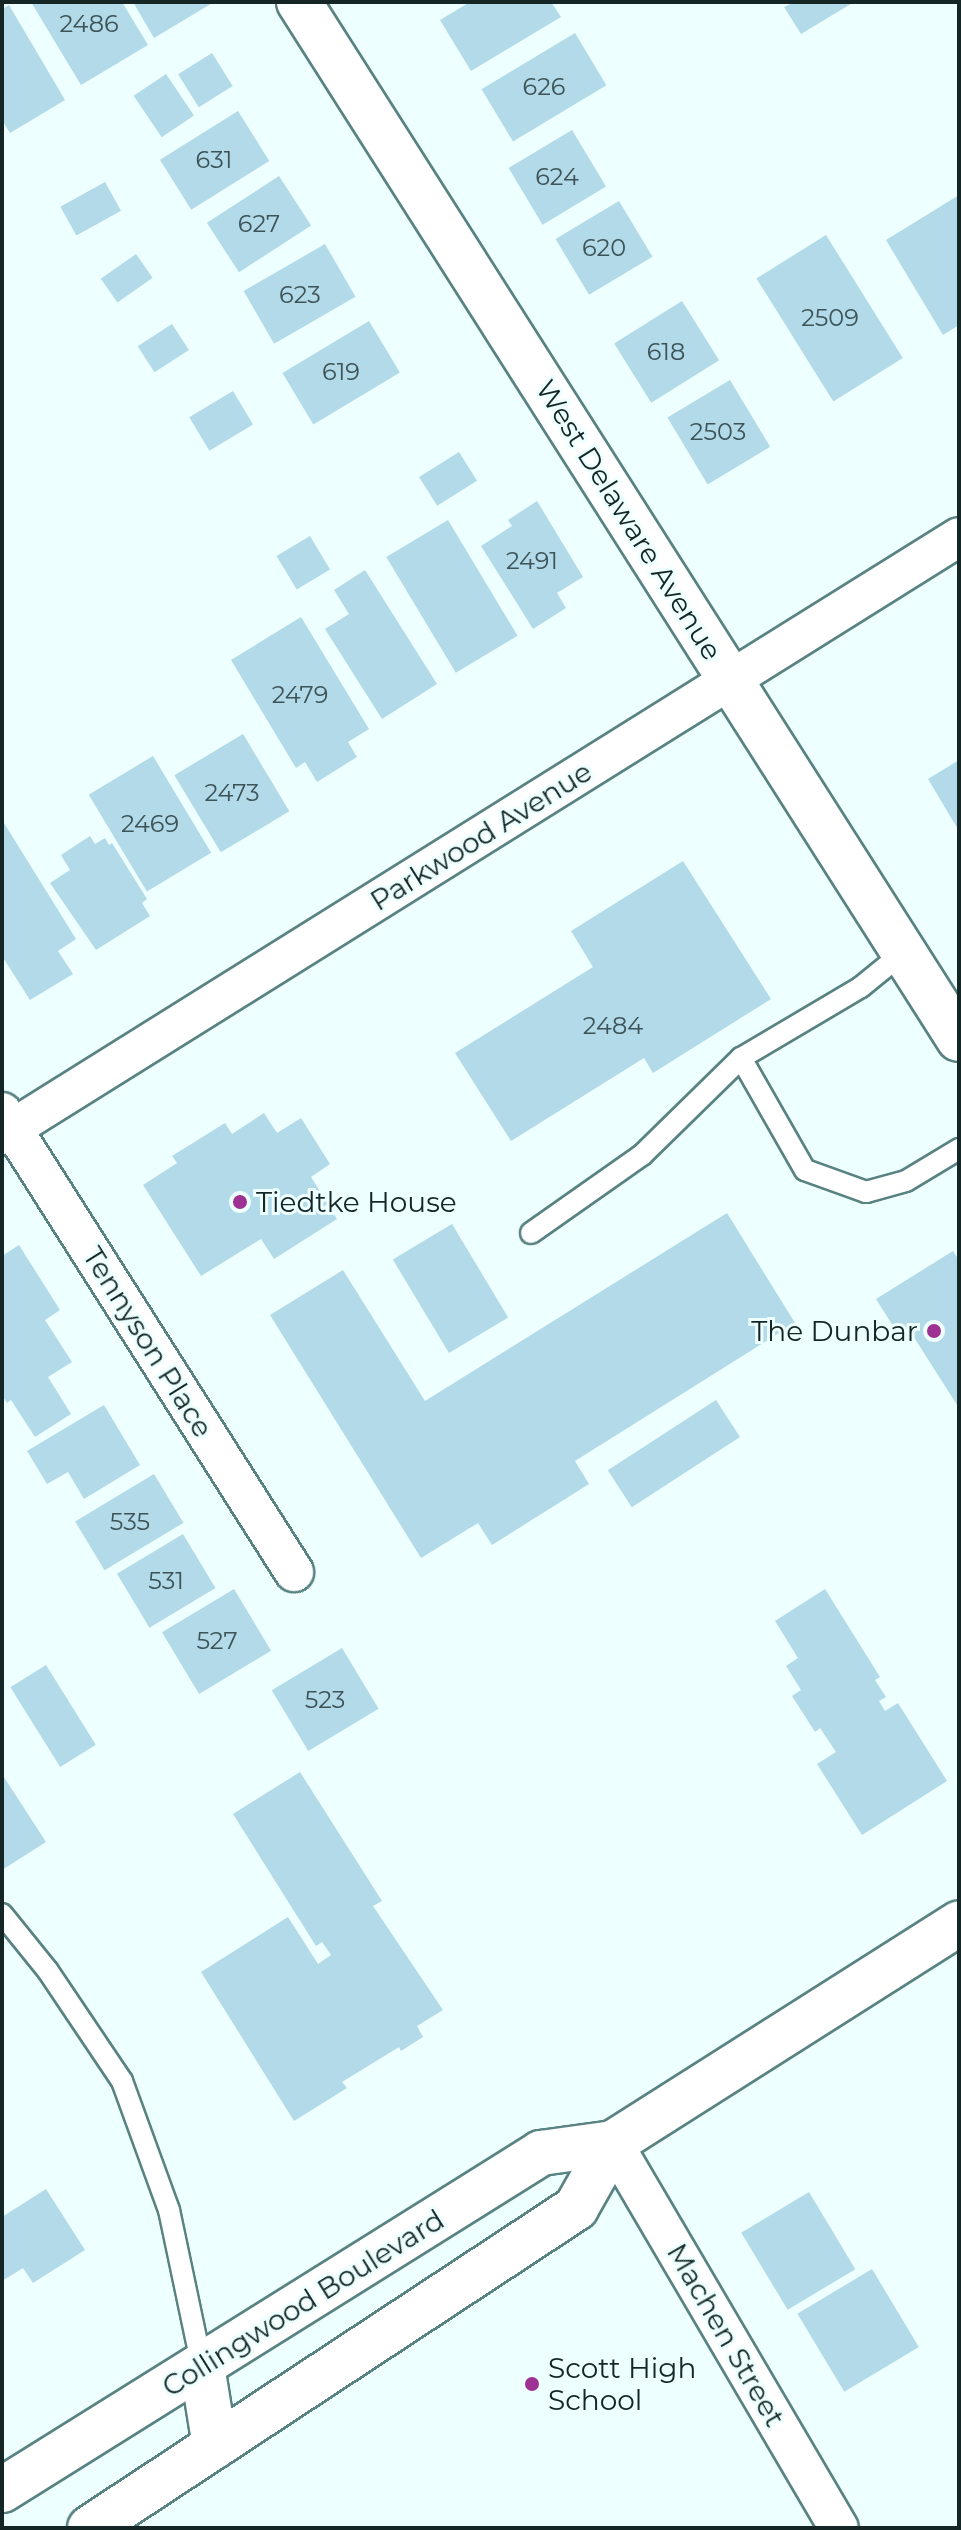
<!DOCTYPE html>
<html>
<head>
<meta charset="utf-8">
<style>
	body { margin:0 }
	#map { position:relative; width:961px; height:2530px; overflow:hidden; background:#edfffe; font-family:Montserrat,sans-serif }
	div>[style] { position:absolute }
	.building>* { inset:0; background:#b3dae9; transform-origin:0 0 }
	.roads { filter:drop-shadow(2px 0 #598282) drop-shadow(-2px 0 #598282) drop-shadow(0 2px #598282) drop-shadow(0 -2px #598282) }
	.service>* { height:20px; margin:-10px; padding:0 10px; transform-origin:10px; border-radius:10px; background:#fff }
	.minor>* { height:38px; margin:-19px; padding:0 19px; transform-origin:19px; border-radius:19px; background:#fff }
	.tertiary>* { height:44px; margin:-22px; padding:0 22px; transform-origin:22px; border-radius:22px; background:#fff }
	.secondary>* { height:44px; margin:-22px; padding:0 22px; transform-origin:22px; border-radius:22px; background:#fff }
	.dots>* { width:22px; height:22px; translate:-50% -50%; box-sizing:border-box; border:4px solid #edfffe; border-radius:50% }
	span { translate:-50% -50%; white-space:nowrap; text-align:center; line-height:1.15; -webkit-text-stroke:6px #edfffe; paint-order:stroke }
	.number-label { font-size:24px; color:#3c5357 }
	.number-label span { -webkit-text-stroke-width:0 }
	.street-label { font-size:28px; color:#152626 }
	.poi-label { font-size:28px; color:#152626 }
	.left { translate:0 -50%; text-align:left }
	.right { translate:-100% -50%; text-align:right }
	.frame { position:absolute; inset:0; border:4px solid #152626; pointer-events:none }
</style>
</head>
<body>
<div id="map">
	<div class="building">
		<div style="clip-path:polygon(31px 2px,122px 2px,148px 45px,81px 85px)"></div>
		<div style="clip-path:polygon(133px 2px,214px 2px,154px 38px)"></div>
		<div style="clip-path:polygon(470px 2px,551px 2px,561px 17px,471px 71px,440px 20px)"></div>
		<div style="clip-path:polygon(794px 2px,854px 2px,801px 34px,784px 7px)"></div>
		<div style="clip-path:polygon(9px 5px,65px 100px,10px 133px,2px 120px,2px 9px)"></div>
		<div style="left:575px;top:33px;width:61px;height:109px;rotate:59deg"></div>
		<div style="left:212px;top:53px;width:39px;height:40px;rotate:58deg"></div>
		<div style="left:166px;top:74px;width:50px;height:39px;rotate:56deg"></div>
		<div style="left:238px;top:111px;width:59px;height:92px;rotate:58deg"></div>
		<div style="left:572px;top:130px;width:66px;height:74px;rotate:59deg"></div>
		<div style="left:279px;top:176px;width:59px;height:86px;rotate:57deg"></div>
		<div style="left:105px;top:182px;width:33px;height:51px;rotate:61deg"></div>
		<div style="clip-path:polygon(959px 195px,959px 325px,943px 335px,886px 240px)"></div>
		<div style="left:619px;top:201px;width:65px;height:74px;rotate:59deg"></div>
		<div style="left:826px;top:235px;width:145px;height:82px;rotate:58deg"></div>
		<div style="left:325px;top:244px;width:61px;height:94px;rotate:60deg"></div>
		<div style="left:136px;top:254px;width:29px;height:43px;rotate:55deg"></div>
		<div style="left:682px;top:301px;width:70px;height:80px;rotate:58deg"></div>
		<div style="left:369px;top:321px;width:60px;height:101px;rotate:59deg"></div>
		<div style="left:172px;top:324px;width:31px;height:41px;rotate:57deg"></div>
		<div style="left:730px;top:380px;width:78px;height:73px;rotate:59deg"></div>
		<div style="left:233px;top:391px;width:39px;height:51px;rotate:59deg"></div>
		<div style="left:459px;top:452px;width:34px;height:47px;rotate:58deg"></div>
		<div style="clip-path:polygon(537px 501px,583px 577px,557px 593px,566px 608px,533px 629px,481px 546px,512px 526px,508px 520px)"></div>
		<div style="left:448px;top:520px;width:135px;height:72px;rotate:59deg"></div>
		<div style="left:310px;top:536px;width:39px;height:39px;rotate:59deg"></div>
		<div style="clip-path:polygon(365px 570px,437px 684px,382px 719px,325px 629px,349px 614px,334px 590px)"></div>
		<div style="clip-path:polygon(301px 617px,369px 729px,348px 742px,357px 757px,317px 782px,305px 762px,296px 768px,231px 660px)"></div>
		<div style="left:243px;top:734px;width:90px;height:80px;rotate:59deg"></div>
		<div style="left:153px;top:756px;width:113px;height:75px;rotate:59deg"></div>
		<div style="clip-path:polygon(959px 760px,959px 831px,928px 779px)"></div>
		<div style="clip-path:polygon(4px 823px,76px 939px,58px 951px,73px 974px,30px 1000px,2px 956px)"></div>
		<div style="clip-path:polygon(90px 836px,95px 844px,105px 838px,109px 845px,112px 843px,147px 899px,142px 903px,150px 916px,96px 950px,50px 883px,70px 870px,61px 855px)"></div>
		<div style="clip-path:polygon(683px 861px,771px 999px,653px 1073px,644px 1058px,511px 1141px,455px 1053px,593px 967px,571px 931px)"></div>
		<div style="clip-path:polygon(264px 1113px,277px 1133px,301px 1118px,330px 1164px,311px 1177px,337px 1219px,274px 1259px,261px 1239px,201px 1276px,143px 1185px,177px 1163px,172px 1156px,225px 1123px,232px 1134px)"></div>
		<div style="clip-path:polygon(727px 1213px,795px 1323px,575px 1461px,589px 1484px,492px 1545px,478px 1523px,421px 1558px,270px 1315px,343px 1270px,425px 1401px)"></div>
		<div style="left:452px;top:1224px;width:109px;height:69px;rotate:59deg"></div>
		<div style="clip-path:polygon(19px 1245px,60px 1310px,45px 1320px,72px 1362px,48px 1377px,71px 1414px,35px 1437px,11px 1400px,7px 1403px,2px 1395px,2px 1256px)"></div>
		<div style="clip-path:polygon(953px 1251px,959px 1260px,959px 1408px,908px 1328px,898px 1334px,876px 1299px)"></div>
		<div style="left:716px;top:1400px;width:44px;height:129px;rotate:57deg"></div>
		<div style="clip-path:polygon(104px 1405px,140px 1465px,84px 1499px,68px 1472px,47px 1484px,27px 1451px)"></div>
		<div style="left:154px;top:1474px;width:57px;height:92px;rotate:59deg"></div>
		<div style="left:183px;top:1534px;width:63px;height:77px;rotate:59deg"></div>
		<div style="left:234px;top:1589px;width:72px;height:84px;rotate:59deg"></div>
		<div style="clip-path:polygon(825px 1589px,880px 1677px,875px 1680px,886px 1697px,879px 1701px,885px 1711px,898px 1703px,947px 1781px,862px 1835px,817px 1764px,836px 1752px,820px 1728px,815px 1732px,792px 1696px,801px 1690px,786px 1666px,798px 1658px,775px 1621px)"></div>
		<div style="left:342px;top:1648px;width:71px;height:82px;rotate:59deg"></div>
		<div style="left:46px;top:1665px;width:94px;height:42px;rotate:58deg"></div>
		<div style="clip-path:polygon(300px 1772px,382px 1901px,373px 1906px,443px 2010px,417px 2026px,423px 2037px,401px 2051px,399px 2047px,342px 2082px,347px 2088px,294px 2121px,201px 1972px,288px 1917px,318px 1964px,331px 1955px,322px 1942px,316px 1946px,233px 1814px)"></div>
		<div style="clip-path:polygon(2px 1774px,46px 1842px,2px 1870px)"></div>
		<div style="clip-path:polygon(46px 2189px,85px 2250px,33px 2283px,23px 2268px,2px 2281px,2px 2217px)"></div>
		<div style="left:809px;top:2192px;width:90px;height:79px;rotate:59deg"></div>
		<div style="left:872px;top:2269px;width:91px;height:87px;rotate:59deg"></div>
	</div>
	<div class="roads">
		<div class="service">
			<div style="left:741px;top:1058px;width:129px;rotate:60.3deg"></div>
			<div style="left:805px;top:1170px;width:65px;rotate:19.8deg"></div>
			<div style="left:866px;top:1192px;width:41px;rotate:-15.4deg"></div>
			<div style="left:906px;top:1181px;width:62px;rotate:-31.1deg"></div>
			<div style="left:531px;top:1233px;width:136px;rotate:-35.1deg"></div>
			<div style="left:642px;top:1155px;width:139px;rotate:-44.4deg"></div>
			<div style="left:741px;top:1058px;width:139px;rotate:-30.6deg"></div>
			<div style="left:861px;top:987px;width:55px;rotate:-39.1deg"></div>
			<div style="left:2px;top:1914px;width:73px;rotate:51.1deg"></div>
			<div style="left:48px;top:1971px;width:133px;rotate:56.1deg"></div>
			<div style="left:122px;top:2081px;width:137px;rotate:70deg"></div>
			<div style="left:169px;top:2210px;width:159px;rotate:78.1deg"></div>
		</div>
		<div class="minor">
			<div style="left:2px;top:1112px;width:545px;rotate:57.59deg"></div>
			<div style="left:2px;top:1135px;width:1128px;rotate:-32deg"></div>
			<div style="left:613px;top:2143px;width:446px;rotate:59.6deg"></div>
		</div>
		<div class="tertiary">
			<div style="left:299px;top:2px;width:1229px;rotate:57.53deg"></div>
		</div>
		<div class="secondary">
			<div style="left:202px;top:2366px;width:81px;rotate:80.8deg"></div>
			<div style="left:2px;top:2490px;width:636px;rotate:-32.01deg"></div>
			<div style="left:541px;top:2153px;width:73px;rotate:-7.9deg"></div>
			<div style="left:613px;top:2143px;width:410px;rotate:-32.4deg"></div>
			<div style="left:90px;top:2528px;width:582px;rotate:-33.36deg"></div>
			<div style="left:576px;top:2208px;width:75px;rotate:-60.4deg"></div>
		</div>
	</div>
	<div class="dots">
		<div style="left:240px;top:1202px;background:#9d3292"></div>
		<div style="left:934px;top:1331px;background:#9d3292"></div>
		<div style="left:532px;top:2384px;background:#9d3292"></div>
	</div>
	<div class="number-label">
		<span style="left:89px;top:24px">2486</span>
		<span style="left:544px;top:87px">626</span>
		<span style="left:214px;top:160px">631</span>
		<span style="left:557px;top:177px">624</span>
		<span style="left:259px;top:224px">627</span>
		<span style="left:604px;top:248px">620</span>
		<span style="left:300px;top:295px">623</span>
		<span style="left:830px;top:318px">2509</span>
		<span style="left:666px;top:352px">618</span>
		<span style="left:341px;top:372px">619</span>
		<span style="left:718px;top:432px">2503</span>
		<span style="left:532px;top:561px">2491</span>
		<span style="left:300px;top:695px">2479</span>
		<span style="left:232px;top:793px">2473</span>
		<span style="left:150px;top:824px">2469</span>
		<span style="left:613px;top:1026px">2484</span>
		<span style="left:130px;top:1522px">535</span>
		<span style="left:166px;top:1581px">531</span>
		<span style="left:217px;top:1641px">527</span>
		<span style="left:325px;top:1700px">523</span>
	</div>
	<div class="street-label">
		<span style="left:629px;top:520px;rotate:58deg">West Delaware Avenue</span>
		<span style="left:481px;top:836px;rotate:-32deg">Parkwood Avenue</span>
		<span style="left:148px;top:1342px;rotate:58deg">Tennyson Place</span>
		<span style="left:303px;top:2303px;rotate:-32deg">Collingwood Boulevard</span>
		<span style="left:726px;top:2335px;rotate:60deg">Machen Street</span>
	</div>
	<div class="poi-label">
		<span class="left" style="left:256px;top:1202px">Tiedtke House</span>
		<span class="right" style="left:918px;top:1331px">The Dunbar</span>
		<span class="left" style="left:548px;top:2384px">Scott High<br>School</span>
	</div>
	<div class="frame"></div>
</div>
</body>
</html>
